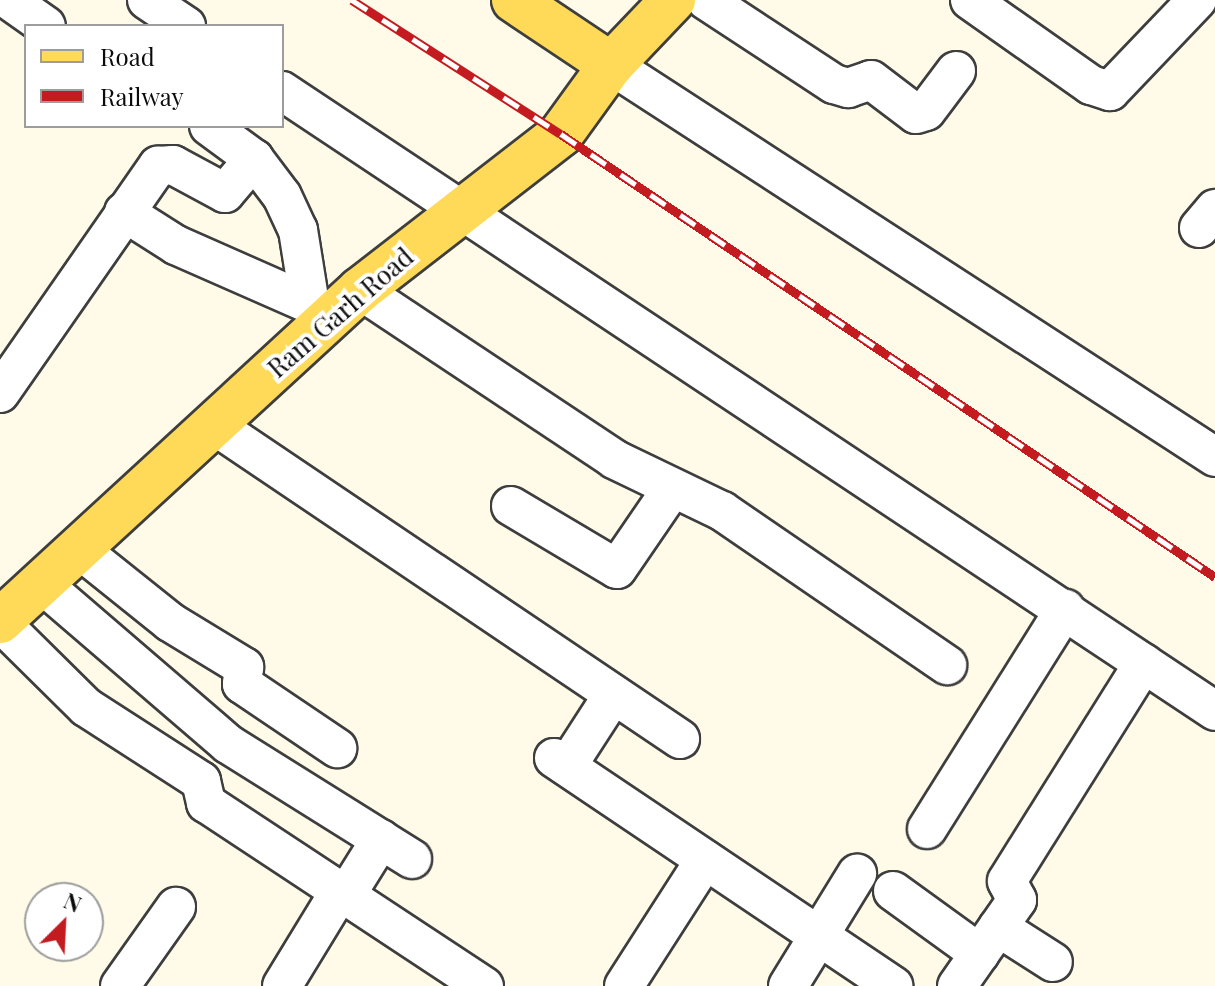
<!DOCTYPE html>
<html>
<head>
<meta charset="utf-8">
<style>
	body { margin:0 }
	#map { position:relative; width:1215px; height:986px; overflow:hidden; background:#fffbe8; font-family:"Playfair Display",serif }
	div>[style] { position:absolute }
	.roads { filter:drop-shadow(2px 0 #3e3e3e) drop-shadow(-2px 0 #3e3e3e) drop-shadow(0 2px #3e3e3e) drop-shadow(0 -2px #3e3e3e) }
	.minor>* { height:38px; margin:-19px; padding:0 19px; transform-origin:19px; border-radius:19px; background:#fff }
	.major>* { height:44px; margin:-22px; padding:0 22px; transform-origin:22px; border-radius:22px; background:#ffda58 }
	.rail>* { height:9px; margin-top:-4.5px; transform-origin:0; background:repeating-linear-gradient(90deg,#fff 0 18px,#c31b1f 0 36px); box-sizing:border-box; border-block:2px solid #c31b1f }
	span { translate:-50% -50%; white-space:nowrap; text-align:center; line-height:1.15; -webkit-text-stroke:8px #fff; paint-order:stroke }
	.street-label { font-size:26px; color:#0b0b0b }
	.legend { position:absolute; left:24px; top:24px; width:260px; height:104px; box-sizing:border-box; background:#fff; border:2px solid #9d9d9d; margin:0; padding:10px 14px; list-style:none; font-size:24px; color:#0b0b0b }
	.legend li { display:flex; align-items:center; gap:16px; height:40px }
	.legend b { width:40px; border:2px solid #9d9d9d }
	.north { position:absolute; left:24px; top:882px; width:80px; height:80px; box-sizing:border-box; background:#fff; border:2px solid #9d9d9d; border-radius:50%; rotate:24deg; font-size:22px; font-weight:700; line-height:32px; text-align:center; color:#0b0b0b }
	.north::after { content:''; display:block; margin:auto; width:28px; height:36px; background:#c31b1f; clip-path:polygon(50% 0,100% 100%,50% 72%,0 100%) }
</style>
</head>
<body>
<div id="map">
	<div class="roads">
		<div class="minor">
			<div style="left:9px;top:0;width:45px;rotate:35.1deg"></div>
			<div style="left:147px;top:0;width:47px;rotate:33.7deg"></div>
			<div style="left:706px;top:0;width:153px;rotate:33.3deg"></div>
			<div style="left:834px;top:84px;width:15px;rotate:16deg"></div>
			<div style="left:848px;top:88px;width:24px;rotate:-19deg"></div>
			<div style="left:871px;top:80px;width:56px;rotate:37.1deg"></div>
			<div style="left:916px;top:114px;width:10px;rotate:-17deg"></div>
			<div style="left:926px;top:111px;width:50px;rotate:-53.1deg"></div>
			<div style="left:970px;top:0;width:148px;rotate:35.1deg"></div>
			<div style="left:1091px;top:85px;width:20px;rotate:18deg"></div>
			<div style="left:1110px;top:91px;width:126px;rotate:-46.3deg"></div>
			<div style="left:611px;top:65px;width:720px;rotate:32.98deg"></div>
			<div style="left:282px;top:91px;width:1120px;rotate:33.6deg"></div>
			<div style="left:209px;top:126px;width:56px;rotate:36.3deg"></div>
			<div style="left:254px;top:159px;width:46px;rotate:52.9deg"></div>
			<div style="left:282px;top:196px;width:38px;rotate:65deg"></div>
			<div style="left:298px;top:230px;width:70px;rotate:80.9deg"></div>
			<div style="left:309px;top:299px;width:28px;rotate:49deg"></div>
			<div style="left:124px;top:212px;width:62px;rotate:32.4deg"></div>
			<div style="left:176px;top:245px;width:151px;rotate:23.8deg"></div>
			<div style="left:1199px;top:228px;width:25px;rotate:-50deg"></div>
			<div style="left:360px;top:290px;width:305px;rotate:33.6deg"></div>
			<div style="left:614px;top:459px;width:120px;rotate:25.7deg"></div>
			<div style="left:722px;top:511px;width:273px;rotate:34.4deg"></div>
			<div style="left:0;top:393px;width:277px;rotate:-55.2deg"></div>
			<div style="left:158px;top:166px;width:15px;rotate:-4deg"></div>
			<div style="left:173px;top:165px;width:59px;rotate:28.3deg"></div>
			<div style="left:225px;top:193px;width:45px;rotate:-49.5deg"></div>
			<div style="left:214px;top:425px;width:562px;rotate:33.97deg"></div>
			<div style="left:511px;top:506px;width:123px;rotate:30.7deg"></div>
			<div style="left:617px;top:569px;width:96px;rotate:-55.6deg"></div>
			<div style="left:79px;top:549px;width:117px;rotate:38.7deg"></div>
			<div style="left:170px;top:622px;width:87px;rotate:31.3deg"></div>
			<div style="left:244px;top:667px;width:17px;rotate:97deg"></div>
			<div style="left:242px;top:684px;width:115px;rotate:34deg"></div>
			<div style="left:41px;top:583px;width:247px;rotate:40.7deg"></div>
			<div style="left:228px;top:744px;width:217px;rotate:32deg"></div>
			<div style="left:0;top:622px;width:121px;rotate:44.7deg"></div>
			<div style="left:86px;top:707px;width:137px;rotate:32.8deg"></div>
			<div style="left:201px;top:781px;width:23px;rotate:77deg"></div>
			<div style="left:206px;top:803px;width:333px;rotate:33.4deg"></div>
			<div style="left:554px;top:758px;width:409px;rotate:33.9deg"></div>
			<div style="left:567px;top:766px;width:85px;rotate:-57.1deg"></div>
			<div style="left:927px;top:829px;width:260px;rotate:-57.9deg"></div>
			<div style="left:893px;top:891px;width:107px;rotate:35.9deg"></div>
			<div style="left:346px;top:895px;width:66px;rotate:-58deg"></div>
			<div style="left:998px;top:927px;width:65px;rotate:32.5deg"></div>
			<div style="left:120px;top:986px;width:97px;rotate:-54.7deg"></div>
			<div style="left:282px;top:986px;width:111px;rotate:-58.6deg"></div>
			<div style="left:624px;top:986px;width:150px;rotate:-57.3deg"></div>
			<div style="left:788px;top:986px;width:132px;rotate:-58.4deg"></div>
			<div style="left:957px;top:986px;width:105px;rotate:-55.1deg"></div>
			<div style="left:1017px;top:900px;width:21px;rotate:-118deg"></div>
			<div style="left:1007px;top:881px;width:257px;rotate:-57.9deg"></div>
		</div>
		<div class="major">
			<div style="left:514px;top:0;width:117px;rotate:33.8deg"></div>
			<div style="left:0;top:621px;width:489px;rotate:-42.6deg"></div>
			<div style="left:360px;top:290px;width:254px;rotate:-37.8deg"></div>
			<div style="left:561px;top:134px;width:85px;rotate:-54.1deg"></div>
			<div style="left:611px;top:65px;width:90px;rotate:-46.4deg"></div>
		</div>
	</div>
	<div class="rail">
		<div style="left:352px;top:0;width:248px;rotate:32.7deg"></div>
		<div style="left:561px;top:134px;width:790px;rotate:34.11deg"></div>
	</div>
	<div class="street-label">
		<span style="left:340px;top:312px;rotate:-41deg">Ram Garh Road</span>
	</div>
	<ul class="legend">
	<li><b style="height:10px;background:#ffda58"></b>Road</li>
	<li><b style="height:10px;background:#c31b1f"></b>Railway</li>
	</ul>
	<div class="north">N</div>
</div>
</body>
</html>
